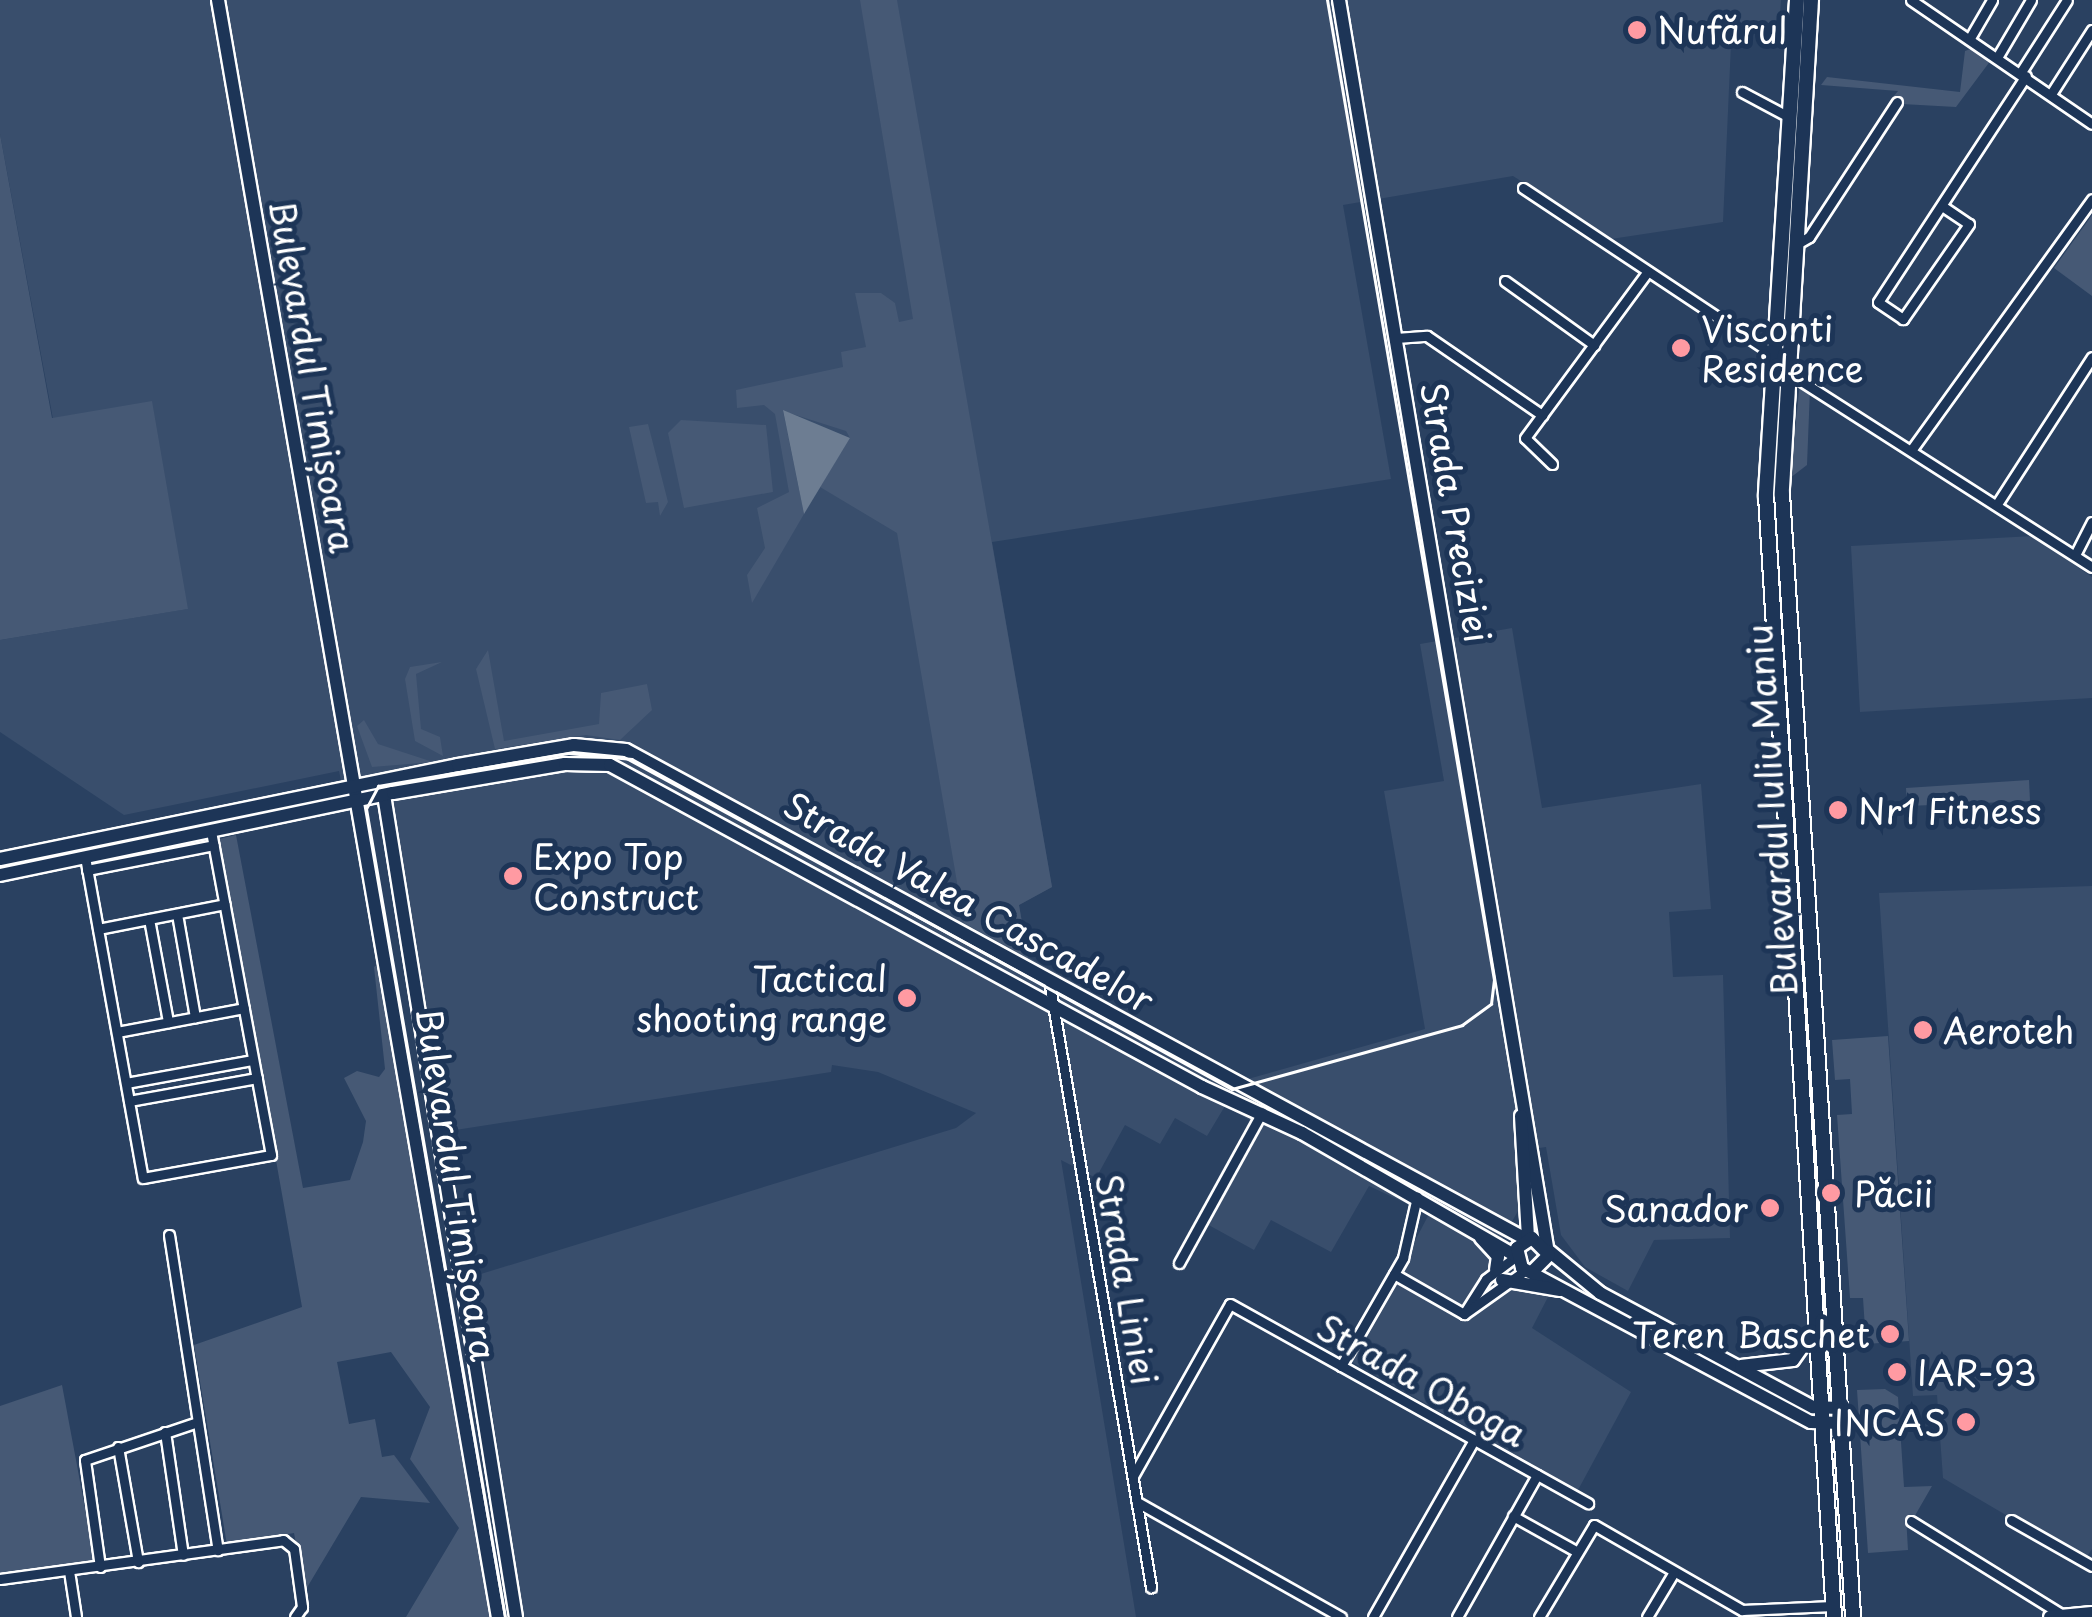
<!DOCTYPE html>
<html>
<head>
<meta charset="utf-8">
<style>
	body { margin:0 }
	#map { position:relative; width:2092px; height:1617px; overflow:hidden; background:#2a4161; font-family:"Playpen Sans",sans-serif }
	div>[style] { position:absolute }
	.built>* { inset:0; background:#394e6c }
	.green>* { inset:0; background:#465975 }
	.water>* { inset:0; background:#6d7d92 }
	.roads { filter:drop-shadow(2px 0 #fff) drop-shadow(-2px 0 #fff) drop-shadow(0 2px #fff) drop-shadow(0 -2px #fff) }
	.street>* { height:9px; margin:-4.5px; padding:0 4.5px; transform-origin:4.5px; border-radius:4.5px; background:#1d3557 }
	.secondary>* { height:12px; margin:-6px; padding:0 6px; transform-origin:6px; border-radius:6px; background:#1d3557 }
	.primary>* { height:14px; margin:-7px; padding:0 7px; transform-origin:7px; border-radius:7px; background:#1d3557 }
	.tram>* { height:2.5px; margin:-1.25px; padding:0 1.25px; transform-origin:1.25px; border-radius:1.25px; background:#fff }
	.dots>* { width:28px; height:28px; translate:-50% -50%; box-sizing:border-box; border:5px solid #1d3557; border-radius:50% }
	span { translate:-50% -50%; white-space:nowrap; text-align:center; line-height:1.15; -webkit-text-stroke:10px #1d3557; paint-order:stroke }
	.poi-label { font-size:35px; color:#fff }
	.left { translate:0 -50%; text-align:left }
	.right { translate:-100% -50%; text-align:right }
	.street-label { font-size:35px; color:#fff }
</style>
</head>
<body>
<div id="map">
	<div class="built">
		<div style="clip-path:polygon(0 0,1781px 0,1778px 43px,1732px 22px,1723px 222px,1611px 239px,1513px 176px,1343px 205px,1391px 479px,992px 542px,1052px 887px,1019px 905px,1028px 957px,1248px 1079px,1425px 1029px,1384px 791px,1444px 781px,1420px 644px,1512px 628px,1542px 808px,1701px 784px,1711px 909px,1669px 912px,1673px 977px,1723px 975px,1730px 1238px,1654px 1240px,1628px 1291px,1585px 1267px,1561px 1235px,1546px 1147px,1519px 1151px,1518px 1211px,1490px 1260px,1548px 1297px,1532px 1328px,1631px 1392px,1578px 1490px,1352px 1362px,1429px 1214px,1369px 1186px,1331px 1252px,1271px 1220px,1254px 1250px,1205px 1223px,1258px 1125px,1225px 1106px,1207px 1136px,1175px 1118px,1160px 1144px,1125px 1125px,1096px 1178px,1061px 1160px,1136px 1617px,524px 1617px,471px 1277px,956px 1128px,976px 1113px,878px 1072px,832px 1065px,831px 1072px,449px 1131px,378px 775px,341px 781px,339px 771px,124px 815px,0 732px,0 640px,187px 609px,53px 419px,0 134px)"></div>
		<div style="clip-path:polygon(2033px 536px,2092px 577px,2092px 698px,1860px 712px,1851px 546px)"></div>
		<div style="clip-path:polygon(2092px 886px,2092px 1549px,2084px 1561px,1943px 1478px,1937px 1395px,1913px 1396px,1879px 893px)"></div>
	</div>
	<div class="green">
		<div style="clip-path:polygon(860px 0,897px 0,1052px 887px,1019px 905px,1028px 958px,964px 923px,897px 533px,820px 487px,850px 438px,846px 431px,783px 411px,804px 514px,752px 603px,747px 575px,765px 548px,757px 508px,789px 492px,775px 414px,764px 405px,737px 408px,736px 390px,843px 367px,841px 352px,866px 347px,855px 293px,881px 293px,895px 303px,899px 322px,913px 319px)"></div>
		<div style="clip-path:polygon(1973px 48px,1991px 60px,1956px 107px,1902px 104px,1893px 97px,1898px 91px,1821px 85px,1827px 77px,1960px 92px,1965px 51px)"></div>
		<div style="clip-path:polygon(0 134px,52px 418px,152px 401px,188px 609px,0 640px)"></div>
		<div style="clip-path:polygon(2092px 215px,2092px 296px,2054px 268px)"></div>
		<div style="clip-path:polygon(1800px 382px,1810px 389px,1807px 465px,1790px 478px)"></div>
		<div style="clip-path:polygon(681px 420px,766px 425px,773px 492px,684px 508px,668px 433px)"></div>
		<div style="clip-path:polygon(648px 424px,668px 502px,660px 516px,658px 502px,646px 503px,629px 427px)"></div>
		<div style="clip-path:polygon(488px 650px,504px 741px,599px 724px,601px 693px,647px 684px,652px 710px,620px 740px,586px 735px,495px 749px,476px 669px)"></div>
		<div style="clip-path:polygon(442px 662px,416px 674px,421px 729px,440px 737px,443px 756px,415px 741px,405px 679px,410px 667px)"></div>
		<div style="clip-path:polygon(364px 720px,378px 744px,433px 762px,372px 767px,357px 726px)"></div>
		<div style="clip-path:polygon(2029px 780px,2030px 801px,1907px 806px,1906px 788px)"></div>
		<div style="clip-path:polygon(236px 835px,303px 1188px,350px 1180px,363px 1142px,366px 1121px,344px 1078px,357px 1071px,379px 1077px,385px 1069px,374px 967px,383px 960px,494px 1617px,406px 1617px,459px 1528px,410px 1459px,430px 1407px,391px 1352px,337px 1362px,349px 1424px,375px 1419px,382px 1457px,394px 1455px,430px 1503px,361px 1497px,305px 1591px,294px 1533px,227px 1545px,194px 1345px,302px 1307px,219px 839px)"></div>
		<div style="clip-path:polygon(1888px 1036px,1909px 1341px,1866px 1344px,1863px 1298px,1850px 1298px,1837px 1115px,1852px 1114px,1850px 1079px,1835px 1080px,1832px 1040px)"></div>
		<div style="clip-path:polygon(62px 1385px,95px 1562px,0 1575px,0 1406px)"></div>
		<div style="clip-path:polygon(1885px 1389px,1898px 1397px,1904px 1487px,1932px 1486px,1913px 1519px,1906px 1516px,1908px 1550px,1868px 1553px,1857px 1390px)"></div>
	</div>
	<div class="water">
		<div style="clip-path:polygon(783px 410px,850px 438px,804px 514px)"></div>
	</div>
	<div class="roads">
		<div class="street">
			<div style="left:1911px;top:0;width:219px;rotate:34.4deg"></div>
			<div style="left:1970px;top:38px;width:44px;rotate:-59.9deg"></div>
			<div style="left:1998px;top:56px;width:65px;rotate:-59.5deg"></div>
			<div style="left:2021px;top:72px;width:85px;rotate:-57.4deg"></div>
			<div style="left:1742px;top:92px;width:53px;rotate:28deg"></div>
			<div style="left:2051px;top:94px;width:76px;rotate:-57.4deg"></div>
			<div style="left:1523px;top:188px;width:300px;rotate:33.6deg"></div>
			<div style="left:1942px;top:206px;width:32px;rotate:34deg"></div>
			<div style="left:1969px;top:224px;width:116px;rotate:124.8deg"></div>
			<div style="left:1903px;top:319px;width:30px;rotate:-146deg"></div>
			<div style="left:1878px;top:302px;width:270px;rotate:-56.8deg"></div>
			<div style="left:1795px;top:245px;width:16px;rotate:-30deg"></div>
			<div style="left:1809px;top:237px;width:161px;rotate:-56.9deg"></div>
			<div style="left:1505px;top:281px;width:110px;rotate:35.7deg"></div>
			<div style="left:1396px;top:338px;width:31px;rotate:-4deg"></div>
			<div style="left:1427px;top:336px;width:140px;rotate:34.5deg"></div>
			<div style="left:1787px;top:372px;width:362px;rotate:32.6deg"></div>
			<div style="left:1912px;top:449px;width:308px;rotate:-54.2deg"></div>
			<div style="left:1552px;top:464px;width:37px;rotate:-136deg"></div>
			<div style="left:1525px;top:438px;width:207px;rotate:-53.6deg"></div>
			<div style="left:1997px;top:504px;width:175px;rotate:-57.1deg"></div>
			<div style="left:2075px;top:555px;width:37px;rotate:-63deg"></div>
			<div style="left:85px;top:857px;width:326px;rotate:79.8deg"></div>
			<div style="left:143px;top:1178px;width:130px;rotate:-10.2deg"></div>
			<div style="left:271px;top:1155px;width:330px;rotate:-100.5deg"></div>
			<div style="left:87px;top:870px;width:129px;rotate:-11.1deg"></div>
			<div style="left:177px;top:914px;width:105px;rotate:80.1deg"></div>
			<div style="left:149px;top:919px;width:105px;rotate:79.5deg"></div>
			<div style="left:98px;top:929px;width:129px;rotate:-11.1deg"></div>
			<div style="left:1049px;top:980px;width:616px;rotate:80.46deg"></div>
			<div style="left:117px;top:1032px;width:129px;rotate:-10.7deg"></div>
			<div style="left:126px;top:1083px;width:129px;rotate:-10.3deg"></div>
			<div style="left:129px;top:1101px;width:130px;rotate:-10.2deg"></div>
			<div style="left:169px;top:1235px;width:319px;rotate:81.2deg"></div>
			<div style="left:1179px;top:1263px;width:172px;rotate:-61.2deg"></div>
			<div style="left:1394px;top:1274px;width:81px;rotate:29.7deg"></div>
			<div style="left:1464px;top:1314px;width:41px;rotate:-57.8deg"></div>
			<div style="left:1486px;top:1279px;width:38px;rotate:-37deg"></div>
			<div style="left:1464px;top:1314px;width:76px;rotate:-35.4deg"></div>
			<div style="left:1341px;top:1366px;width:125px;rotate:-60.1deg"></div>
			<div style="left:1403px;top:1258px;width:63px;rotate:-77.1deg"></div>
			<div style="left:165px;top:1432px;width:124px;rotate:81.7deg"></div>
			<div style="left:118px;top:1447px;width:117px;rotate:80.1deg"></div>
			<div style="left:1133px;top:1476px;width:197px;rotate:-60.6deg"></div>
			<div style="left:1230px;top:1304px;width:410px;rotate:29.1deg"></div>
			<div style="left:1137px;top:1502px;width:234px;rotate:29.4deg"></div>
			<div style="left:1513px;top:1516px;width:72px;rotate:29.1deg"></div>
			<div style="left:2011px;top:1520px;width:93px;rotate:29.6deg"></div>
			<div style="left:1911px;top:1521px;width:180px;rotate:31.8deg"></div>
			<div style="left:100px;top:1567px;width:108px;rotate:-98deg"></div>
			<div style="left:85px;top:1460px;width:118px;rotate:-18.7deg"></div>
			<div style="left:69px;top:1571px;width:47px;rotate:81.3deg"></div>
			<div style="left:0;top:1579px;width:286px;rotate:-7.8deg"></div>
			<div style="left:283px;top:1540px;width:14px;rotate:39deg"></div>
			<div style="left:294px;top:1549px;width:59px;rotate:82.1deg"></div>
			<div style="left:302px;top:1607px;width:12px;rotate:125deg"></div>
			<div style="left:1373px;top:1617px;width:204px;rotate:-60.3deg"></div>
			<div style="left:1457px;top:1617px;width:163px;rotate:-60.6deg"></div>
			<div style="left:1539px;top:1617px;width:107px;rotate:-59.1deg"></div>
			<div style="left:1594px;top:1525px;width:171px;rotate:29.9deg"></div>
			<div style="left:1742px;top:1610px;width:91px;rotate:-2.5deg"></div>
			<div style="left:1647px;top:1617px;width:52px;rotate:-59deg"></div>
		</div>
		<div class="secondary">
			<div style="left:218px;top:0;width:1641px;rotate:80.18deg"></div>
			<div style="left:1339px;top:0;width:1264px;rotate:80.53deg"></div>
			<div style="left:384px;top:795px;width:833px;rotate:80.88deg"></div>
			<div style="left:0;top:859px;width:468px;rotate:-11.6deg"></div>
			<div style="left:458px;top:765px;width:118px;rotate:-9.8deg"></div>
			<div style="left:574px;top:745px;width:52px;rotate:5.5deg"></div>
			<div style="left:626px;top:750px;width:1024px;rotate:28.52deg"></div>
			<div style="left:0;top:875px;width:401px;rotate:-11.8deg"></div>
			<div style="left:393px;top:793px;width:174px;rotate:-9.6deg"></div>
			<div style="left:565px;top:764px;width:45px;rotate:1.3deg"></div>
			<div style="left:610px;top:765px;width:674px;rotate:28.54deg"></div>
			<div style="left:1202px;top:1087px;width:110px;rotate:24.7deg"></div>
			<div style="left:1302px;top:1133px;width:247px;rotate:29.9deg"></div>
			<div style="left:1521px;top:1116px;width:123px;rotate:86.7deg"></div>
			<div style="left:1481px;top:1238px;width:25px;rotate:47deg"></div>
			<div style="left:1498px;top:1256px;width:14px;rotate:98deg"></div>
			<div style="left:1549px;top:1251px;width:66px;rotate:39.5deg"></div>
			<div style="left:1600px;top:1293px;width:242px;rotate:28.2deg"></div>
			<div style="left:1813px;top:1407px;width:26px;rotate:2deg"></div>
			<div style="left:1532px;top:1272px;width:24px;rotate:-45deg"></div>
			<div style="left:1549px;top:1255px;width:24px;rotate:-135deg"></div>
			<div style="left:1532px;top:1238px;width:18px;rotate:146deg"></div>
			<div style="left:1517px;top:1248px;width:21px;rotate:76deg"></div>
			<div style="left:1522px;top:1268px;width:327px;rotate:28.1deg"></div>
			<div style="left:1811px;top:1422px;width:29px;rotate:2deg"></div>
			<div style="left:1502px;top:1280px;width:59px;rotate:9.8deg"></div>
			<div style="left:1741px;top:1366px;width:52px;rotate:-6.6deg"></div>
			<div style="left:1793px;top:1360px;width:42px;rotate:-54.8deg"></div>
			<div style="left:2050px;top:1617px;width:42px;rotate:-5.4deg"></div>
		</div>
		<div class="primary">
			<div style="left:1797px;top:0;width:496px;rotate:93.6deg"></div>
			<div style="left:1766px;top:495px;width:1124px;rotate:86.53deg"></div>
			<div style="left:1811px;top:0;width:495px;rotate:93.4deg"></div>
			<div style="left:1782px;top:494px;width:1125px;rotate:86.38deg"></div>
		</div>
	</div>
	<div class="tram">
		<div style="left:505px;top:1617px;width:820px;rotate:-99.76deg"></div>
		<div style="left:366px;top:809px;width:26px;rotate:-62deg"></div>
		<div style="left:378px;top:786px;width:194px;rotate:-9.8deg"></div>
		<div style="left:569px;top:753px;width:63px;rotate:5.4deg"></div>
		<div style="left:632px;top:759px;width:685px;rotate:28.81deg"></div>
		<div style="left:1232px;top:1089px;width:239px;rotate:-15.5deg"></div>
		<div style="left:1462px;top:1025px;width:36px;rotate:-36deg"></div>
		<div style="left:1491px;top:1004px;width:24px;rotate:-83deg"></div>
		<div style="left:1494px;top:980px;width:994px;rotate:-99.67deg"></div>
	</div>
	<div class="dots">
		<div style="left:1637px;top:30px;background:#ff9aa2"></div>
		<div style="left:1681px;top:348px;background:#ff9aa2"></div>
		<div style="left:1838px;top:810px;background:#ff9aa2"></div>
		<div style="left:513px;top:876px;background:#ff9aa2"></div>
		<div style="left:907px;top:998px;background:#ff9aa2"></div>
		<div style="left:1923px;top:1030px;background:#ff9aa2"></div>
		<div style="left:1831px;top:1193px;background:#ff9aa2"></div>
		<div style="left:1770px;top:1208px;background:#ff9aa2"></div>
		<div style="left:1890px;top:1334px;background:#ff9aa2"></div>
		<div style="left:1897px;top:1372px;background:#ff9aa2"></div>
		<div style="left:1966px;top:1422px;background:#ff9aa2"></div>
	</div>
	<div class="poi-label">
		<span class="left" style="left:1657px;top:30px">Nufărul</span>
		<span class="left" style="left:1701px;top:348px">Visconti<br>Residence</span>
		<span class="left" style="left:1858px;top:810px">Nr1 Fitness</span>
		<span class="left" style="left:533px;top:876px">Expo Top<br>Construct</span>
		<span class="right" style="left:887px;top:998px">Tactical<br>shooting range</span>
		<span class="left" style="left:1943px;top:1030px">Aeroteh</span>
		<span class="left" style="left:1854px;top:1193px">Păcii</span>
		<span class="right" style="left:1748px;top:1208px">Sanador</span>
		<span class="right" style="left:1870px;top:1334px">Teren Baschet</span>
		<span class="left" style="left:1917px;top:1372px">IAR-93</span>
		<span class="right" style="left:1946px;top:1422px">INCAS</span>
	</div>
	<div class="street-label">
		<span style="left:313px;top:376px;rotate:80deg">Bulevardul Timișoara</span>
		<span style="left:1456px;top:512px;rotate:80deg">Strada Preciziei</span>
		<span style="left:1771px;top:811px;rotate:-94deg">Bulevardul Iuliu Maniu</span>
		<span style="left:969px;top:902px;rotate:29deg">Strada Valea Cascadelor</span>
		<span style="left:457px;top:1184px;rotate:81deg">Bulevardul Timișoara</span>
		<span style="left:1127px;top:1279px;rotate:80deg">Strada Liniei</span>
		<span style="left:1422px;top:1380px;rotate:29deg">Strada Oboga</span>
	</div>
</div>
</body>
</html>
